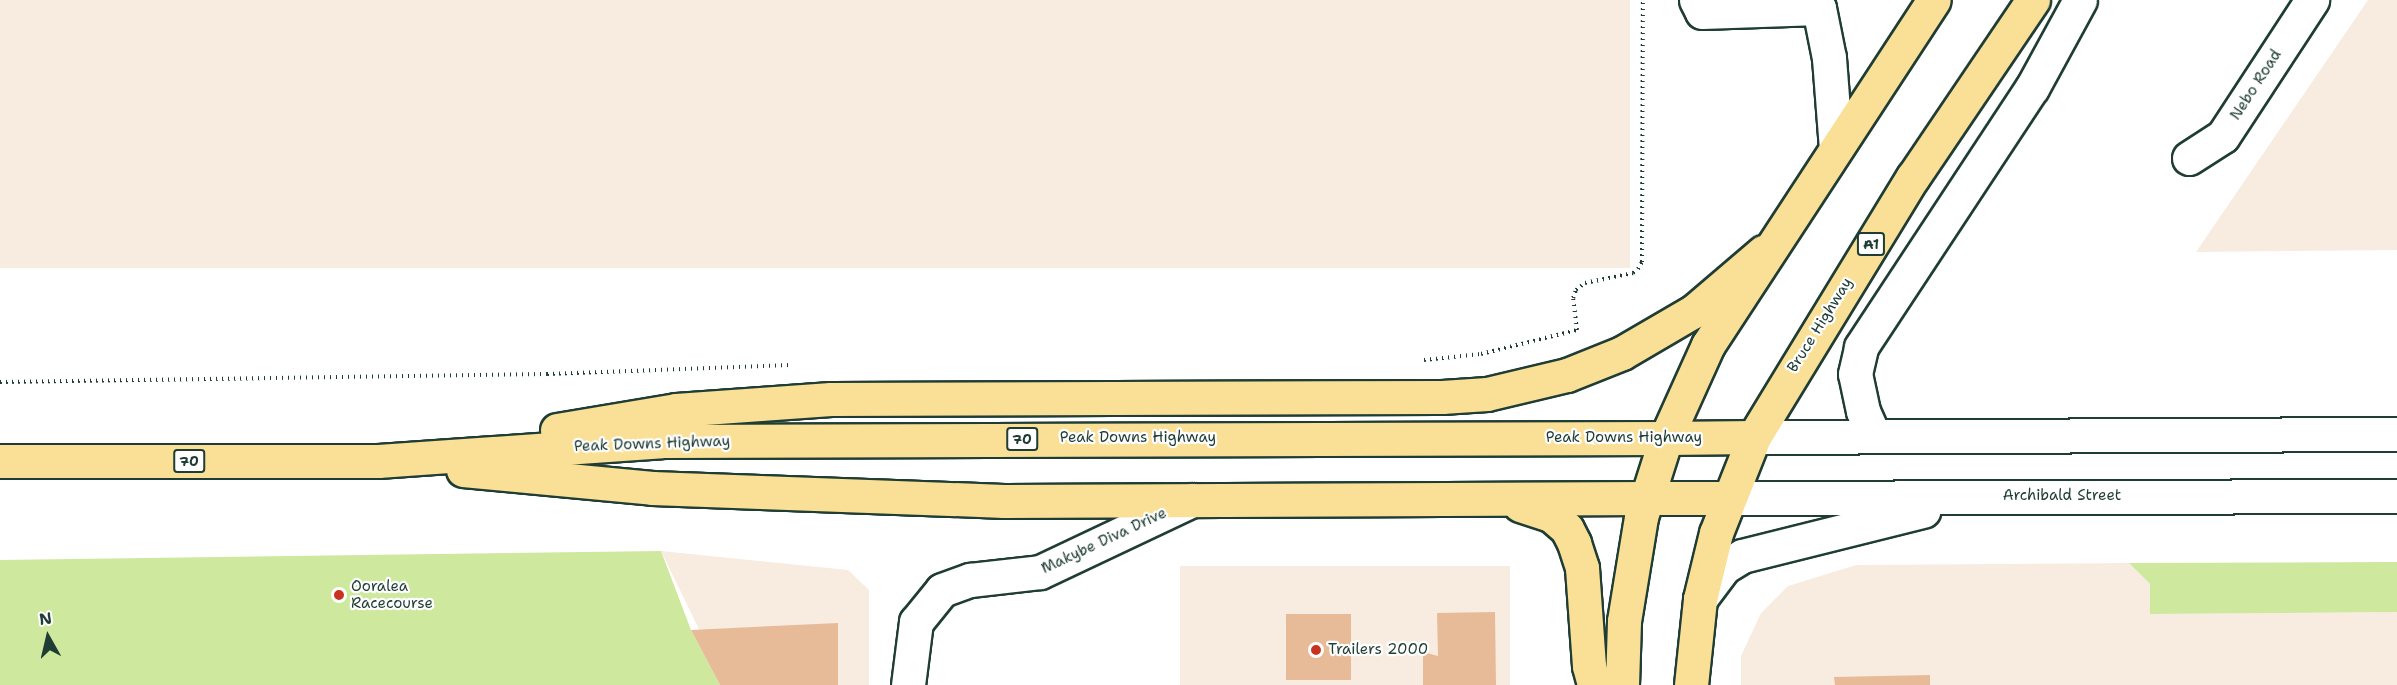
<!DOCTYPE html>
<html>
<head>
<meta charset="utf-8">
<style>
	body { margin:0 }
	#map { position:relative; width:2397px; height:685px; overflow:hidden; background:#fff; font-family:"Shantell Sans",sans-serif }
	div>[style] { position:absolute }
	.built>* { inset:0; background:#f8ebe0; transform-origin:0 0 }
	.green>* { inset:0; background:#cee89e }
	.building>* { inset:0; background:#e8bb98; transform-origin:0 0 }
	.path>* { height:4px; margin-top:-2px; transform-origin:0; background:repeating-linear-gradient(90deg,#1f3d34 0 1.5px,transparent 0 6px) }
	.roads { filter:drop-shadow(2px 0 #1f3d34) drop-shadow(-2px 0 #1f3d34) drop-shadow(0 2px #1f3d34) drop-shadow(0 -2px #1f3d34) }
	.minor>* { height:33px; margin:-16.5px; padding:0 16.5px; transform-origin:16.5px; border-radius:16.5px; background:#fff }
	.major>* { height:33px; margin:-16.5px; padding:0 16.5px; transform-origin:16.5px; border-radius:16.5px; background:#f9e096 }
	.highway>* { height:33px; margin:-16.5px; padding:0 16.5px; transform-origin:16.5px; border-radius:16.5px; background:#f9e096 }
	.dots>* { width:16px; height:16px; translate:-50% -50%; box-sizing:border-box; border:3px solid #fff; border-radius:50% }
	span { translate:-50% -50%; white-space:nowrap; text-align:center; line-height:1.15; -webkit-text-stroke:4.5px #fff; paint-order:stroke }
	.shield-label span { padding:2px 4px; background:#fff; border:2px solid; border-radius:4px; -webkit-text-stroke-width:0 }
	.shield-label { font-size:14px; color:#1f3d34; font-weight:700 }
	.street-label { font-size:15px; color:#1f3d34 }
	.poi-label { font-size:15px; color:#1f3d34 }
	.left { translate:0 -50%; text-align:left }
	.north { position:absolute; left:18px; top:607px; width:60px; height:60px; -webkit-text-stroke:4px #fff; paint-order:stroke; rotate:352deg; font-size:16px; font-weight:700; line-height:24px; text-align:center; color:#1f3d34 }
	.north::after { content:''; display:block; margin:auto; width:21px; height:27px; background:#1f3d34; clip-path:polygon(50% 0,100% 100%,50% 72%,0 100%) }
</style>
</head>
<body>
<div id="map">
	<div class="built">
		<div style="left:0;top:0;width:1630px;height:268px"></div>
		<div style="clip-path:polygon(2368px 0,2397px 0,2397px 250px,2196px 252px)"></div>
		<div style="clip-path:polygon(661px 551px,848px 570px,869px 590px,869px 685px,726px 685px)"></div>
		<div style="clip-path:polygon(2129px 563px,2150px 584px,2151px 614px,2397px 612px,2397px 685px,1741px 685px,1741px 656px,1761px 613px,1788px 586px,1856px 565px)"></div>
		<div style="left:1510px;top:566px;width:119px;height:330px;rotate:90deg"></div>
	</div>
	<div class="green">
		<div style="clip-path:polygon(661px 551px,691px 630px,720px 685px,0 685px,0 560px)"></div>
		<div style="clip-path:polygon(2397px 562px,2397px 612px,2150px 614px,2150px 584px,2129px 563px)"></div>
	</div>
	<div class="building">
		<div style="clip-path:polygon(1495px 612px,1496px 685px,1423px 685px,1423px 652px,1438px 656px,1437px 613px)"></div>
		<div style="left:1286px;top:614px;width:65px;height:66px"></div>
		<div style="clip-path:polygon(838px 623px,838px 685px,720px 685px,691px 630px)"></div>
		<div style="clip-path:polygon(1930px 675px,1930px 685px,1835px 685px,1834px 677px)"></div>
	</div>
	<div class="path">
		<div style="left:1424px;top:360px;width:57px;rotate:-6deg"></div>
		<div style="left:1481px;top:354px;width:99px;rotate:-14deg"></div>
		<div style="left:1577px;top:330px;width:32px;rotate:-97deg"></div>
		<div style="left:1573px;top:298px;width:9px;rotate:-69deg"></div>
		<div style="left:1576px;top:290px;width:11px;rotate:-38deg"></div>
		<div style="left:1585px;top:283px;width:49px;rotate:-11.8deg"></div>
		<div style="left:1633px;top:273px;width:6px;rotate:-39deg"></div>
		<div style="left:1638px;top:269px;width:8px;rotate:-60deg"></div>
		<div style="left:1642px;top:262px;width:262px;rotate:-89.8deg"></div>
		<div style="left:0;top:382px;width:547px;rotate:-0.84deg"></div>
		<div style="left:547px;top:374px;width:243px;rotate:-2.1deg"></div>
	</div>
	<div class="roads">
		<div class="minor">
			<div style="left:1696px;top:0;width:13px;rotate:63deg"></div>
			<div style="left:1702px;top:12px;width:117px;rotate:-2deg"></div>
			<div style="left:1819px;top:8px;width:51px;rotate:78.7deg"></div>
			<div style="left:1829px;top:58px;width:90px;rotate:85.6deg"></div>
			<div style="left:2189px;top:158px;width:40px;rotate:-32.9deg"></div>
			<div style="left:2223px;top:136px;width:163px;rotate:-56.8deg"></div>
			<div style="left:1874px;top:436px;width:27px;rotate:-114deg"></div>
			<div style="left:1863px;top:411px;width:38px;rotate:-102deg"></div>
			<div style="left:1855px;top:374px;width:28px;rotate:-77deg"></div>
			<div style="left:1861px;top:347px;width:310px;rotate:-56.6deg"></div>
			<div style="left:2032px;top:88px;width:100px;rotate:-61.4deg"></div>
			<div style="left:1754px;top:437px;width:643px;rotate:-0.27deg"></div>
			<div style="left:1727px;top:498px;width:670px;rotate:-0.17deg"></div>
			<div style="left:1700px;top:599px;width:40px;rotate:-53deg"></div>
			<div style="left:1724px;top:567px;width:21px;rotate:-31deg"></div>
			<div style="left:1742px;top:556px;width:187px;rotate:-14deg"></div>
			<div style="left:908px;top:685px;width:64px;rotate:-82.8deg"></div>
			<div style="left:916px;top:622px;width:41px;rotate:-50.9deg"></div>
			<div style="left:942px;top:590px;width:30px;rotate:-20deg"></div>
			<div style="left:970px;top:580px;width:70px;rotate:-6.5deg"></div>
			<div style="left:1040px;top:572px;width:168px;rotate:-25.3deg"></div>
		</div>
		<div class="major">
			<div style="left:557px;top:430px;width:121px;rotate:-9.5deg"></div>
			<div style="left:676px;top:410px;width:155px;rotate:-4.1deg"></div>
			<div style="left:831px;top:399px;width:611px;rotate:-0.19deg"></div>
			<div style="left:1442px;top:397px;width:45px;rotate:-3.8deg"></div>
			<div style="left:1487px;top:394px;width:82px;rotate:-13.4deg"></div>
			<div style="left:1567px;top:375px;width:59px;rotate:-21.8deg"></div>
			<div style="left:1622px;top:353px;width:83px;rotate:-30.3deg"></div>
			<div style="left:1694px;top:311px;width:91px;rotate:-40.5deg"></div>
			<div style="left:0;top:461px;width:378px"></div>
			<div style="left:378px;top:461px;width:284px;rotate:-4deg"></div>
			<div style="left:661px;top:441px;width:1005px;rotate:-0.17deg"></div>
			<div style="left:463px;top:470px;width:190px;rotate:5.4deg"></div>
			<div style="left:652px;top:488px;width:352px;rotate:2.1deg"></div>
			<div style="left:1004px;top:501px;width:643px;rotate:-0.27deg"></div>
			<div style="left:1520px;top:505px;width:33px;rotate:18deg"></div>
			<div style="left:1551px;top:515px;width:21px;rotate:41deg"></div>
			<div style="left:1567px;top:529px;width:16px;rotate:63deg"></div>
			<div style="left:1574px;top:543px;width:26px;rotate:72deg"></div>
			<div style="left:1582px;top:568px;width:98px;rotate:85.9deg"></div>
			<div style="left:1589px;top:666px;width:20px;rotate:75deg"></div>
		</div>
		<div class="highway">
			<div style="left:1666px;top:438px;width:88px;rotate:-0.7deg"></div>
			<div style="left:1647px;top:498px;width:80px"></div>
			<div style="left:1622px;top:685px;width:64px;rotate:-88.2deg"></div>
			<div style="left:1624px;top:621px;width:105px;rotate:-80.7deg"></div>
			<div style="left:1641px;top:517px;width:83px;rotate:-72.4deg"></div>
			<div style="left:1666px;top:438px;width:102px;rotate:-65.7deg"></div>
			<div style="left:1708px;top:345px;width:412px;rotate:-56.8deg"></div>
			<div style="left:1691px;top:685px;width:86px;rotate:-84deg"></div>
			<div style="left:1700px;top:599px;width:68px;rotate:-76.4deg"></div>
			<div style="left:1716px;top:533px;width:103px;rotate:-68.4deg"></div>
			<div style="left:1754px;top:437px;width:305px;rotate:-58.6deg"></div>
			<div style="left:1913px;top:177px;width:214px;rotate:-55.9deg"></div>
		</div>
	</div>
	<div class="dots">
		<div style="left:339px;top:595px;background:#c8321e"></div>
		<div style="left:1316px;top:650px;background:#c8321e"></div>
	</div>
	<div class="shield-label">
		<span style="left:1871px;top:244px">A1</span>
		<span style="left:1022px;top:439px">70</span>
		<span style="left:189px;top:461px">70</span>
	</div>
	<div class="street-label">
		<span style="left:2256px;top:85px;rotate:-57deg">Nebo Road</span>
		<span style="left:1820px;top:325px;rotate:-58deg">Bruce Highway</span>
		<span style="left:1138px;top:438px">Peak Downs Highway</span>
		<span style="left:1624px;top:438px">Peak Downs Highway</span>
		<span style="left:652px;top:444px;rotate:-2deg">Peak Downs Highway</span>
		<span style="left:2062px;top:496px">Archibald Street</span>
		<span style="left:1104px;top:541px;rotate:-25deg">Makybe Diva Drive</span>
	</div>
	<div class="poi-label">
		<span class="left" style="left:351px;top:595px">Ooralea<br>Racecourse</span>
		<span class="left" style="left:1328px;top:650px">Trailers 2000</span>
	</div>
	<div class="north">N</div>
</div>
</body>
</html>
